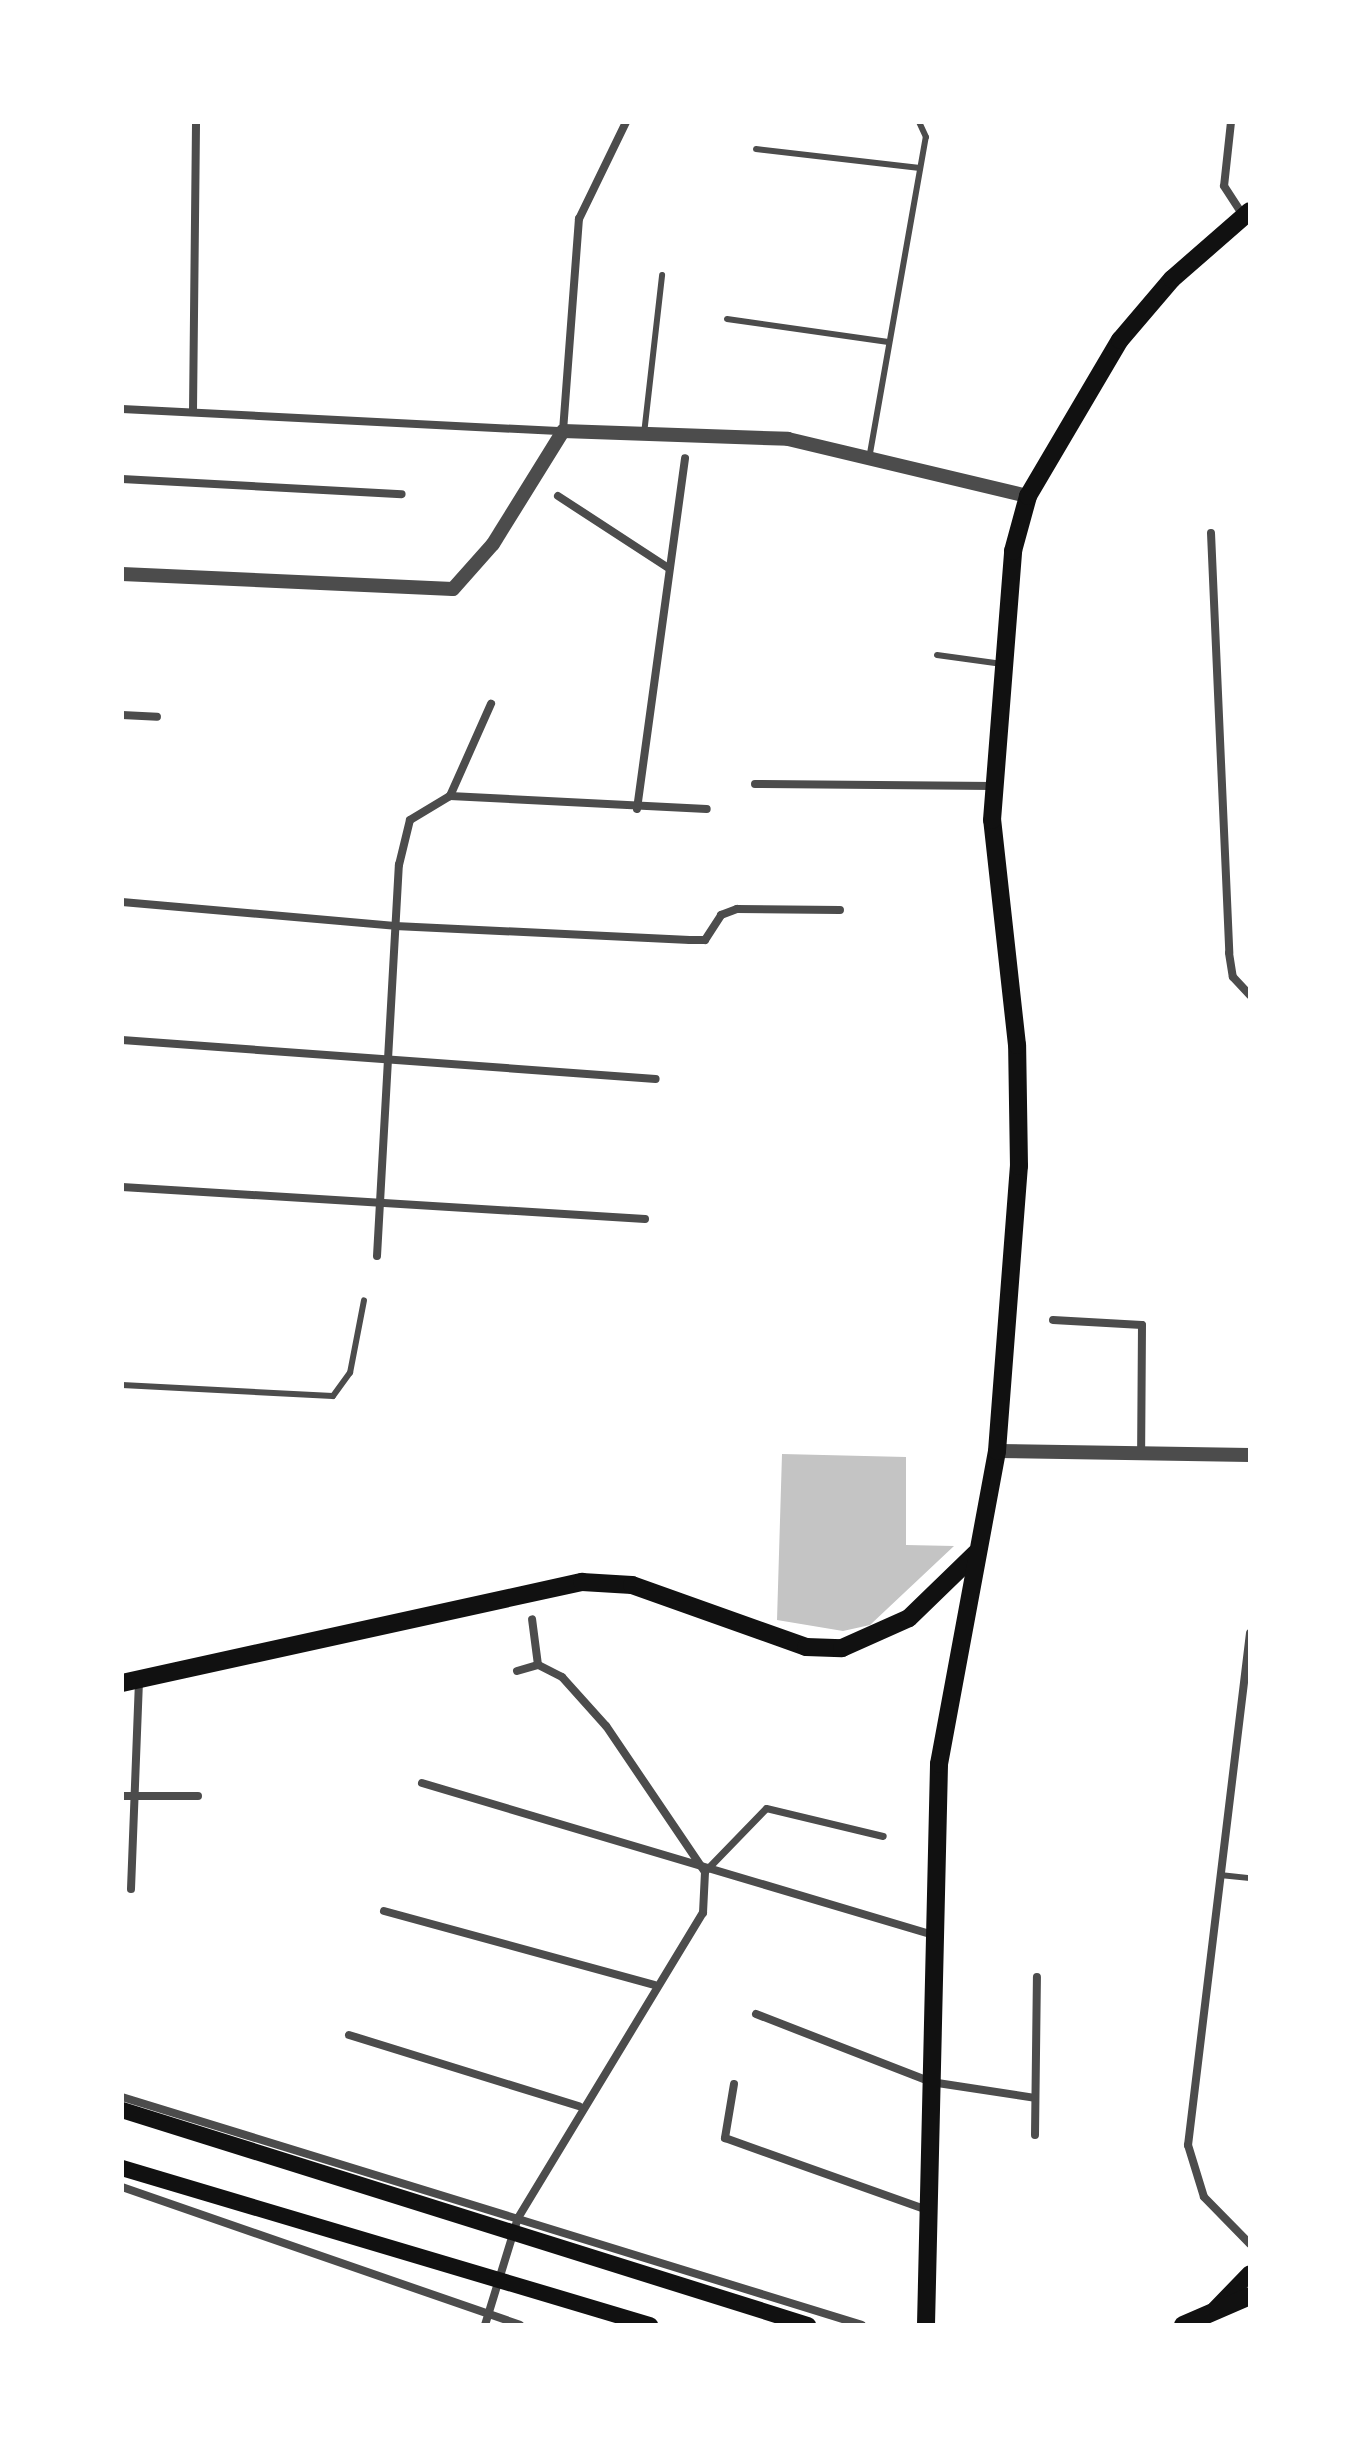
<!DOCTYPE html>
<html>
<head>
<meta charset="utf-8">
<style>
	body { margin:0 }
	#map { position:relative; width:1372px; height:2447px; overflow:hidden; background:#fff; font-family:Karla,sans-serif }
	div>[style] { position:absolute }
	.building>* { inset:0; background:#c4c4c4 }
	.service>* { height:6px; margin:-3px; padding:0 3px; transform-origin:3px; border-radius:3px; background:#4c4c4c }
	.pedestrian>* { height:7px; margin:-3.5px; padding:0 3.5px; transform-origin:3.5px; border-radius:3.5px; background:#4c4c4c }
	.minor>* { height:8px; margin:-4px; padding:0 4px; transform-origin:4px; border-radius:4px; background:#4c4c4c }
	.tertiary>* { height:14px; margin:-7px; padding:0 7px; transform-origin:7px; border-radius:7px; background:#4c4c4c }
	.secondary>* { height:16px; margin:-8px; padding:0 8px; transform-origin:8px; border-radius:8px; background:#111 }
	.primary>* { height:18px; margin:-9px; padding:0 9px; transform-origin:9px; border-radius:9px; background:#111 }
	span { translate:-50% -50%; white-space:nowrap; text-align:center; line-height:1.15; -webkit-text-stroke:6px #fff; paint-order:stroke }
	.frame { position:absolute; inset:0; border:124px solid #fff; pointer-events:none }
</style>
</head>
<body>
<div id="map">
	<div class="building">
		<div style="clip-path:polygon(782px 1454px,906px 1457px,906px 1545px,954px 1546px,870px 1625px,843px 1631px,777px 1620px)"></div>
	</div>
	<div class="service">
		<div style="left:756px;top:149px;width:165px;rotate:6.6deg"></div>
		<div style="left:727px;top:319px;width:163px;rotate:8.1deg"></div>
		<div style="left:644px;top:434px;width:160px;rotate:-83.5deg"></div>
		<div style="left:869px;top:459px;width:327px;rotate:-80deg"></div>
		<div style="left:926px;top:137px;width:17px;rotate:-115deg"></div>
		<div style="left:937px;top:655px;width:66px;rotate:7.9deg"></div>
		<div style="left:122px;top:1385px;width:211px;rotate:3deg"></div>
		<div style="left:333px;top:1396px;width:29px;rotate:-54deg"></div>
		<div style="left:350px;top:1373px;width:74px;rotate:-79.1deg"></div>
		<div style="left:1220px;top:1875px;width:30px;rotate:6deg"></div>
	</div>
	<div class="pedestrian">
		<div style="left:706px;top:1870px;width:86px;rotate:-45.9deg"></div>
		<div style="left:766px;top:1808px;width:120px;rotate:13.5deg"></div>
	</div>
	<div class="minor">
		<div style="left:1231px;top:122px;width:64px;rotate:96.2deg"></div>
		<div style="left:1224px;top:186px;width:37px;rotate:57deg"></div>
		<div style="left:122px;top:409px;width:442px;rotate:2.9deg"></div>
		<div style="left:563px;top:431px;width:213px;rotate:-85.7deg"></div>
		<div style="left:579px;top:219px;width:108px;rotate:-64.1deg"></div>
		<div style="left:193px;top:411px;width:289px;rotate:-89.4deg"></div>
		<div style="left:122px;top:479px;width:280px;rotate:3.1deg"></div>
		<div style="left:558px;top:496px;width:130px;rotate:33.1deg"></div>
		<div style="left:1211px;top:533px;width:420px;rotate:87.5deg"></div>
		<div style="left:1229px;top:953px;width:24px;rotate:81deg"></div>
		<div style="left:1233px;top:977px;width:25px;rotate:47deg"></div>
		<div style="left:122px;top:715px;width:35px;rotate:3deg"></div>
		<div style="left:755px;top:784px;width:239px;rotate:0.5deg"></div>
		<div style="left:450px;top:796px;width:101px;rotate:-66deg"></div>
		<div style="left:637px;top:809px;width:354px;rotate:-82.2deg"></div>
		<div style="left:122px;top:902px;width:274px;rotate:5deg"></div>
		<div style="left:395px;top:926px;width:295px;rotate:2.7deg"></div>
		<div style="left:690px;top:940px;width:15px"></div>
		<div style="left:705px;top:940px;width:30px;rotate:-57deg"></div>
		<div style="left:721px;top:915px;width:17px;rotate:-21deg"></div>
		<div style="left:737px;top:909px;width:103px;rotate:0.6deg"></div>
		<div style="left:122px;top:1040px;width:535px;rotate:4.18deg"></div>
		<div style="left:122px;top:1187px;width:524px;rotate:3.5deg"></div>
		<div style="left:377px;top:1256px;width:392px;rotate:-86.8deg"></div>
		<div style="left:399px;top:865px;width:46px;rotate:-76.3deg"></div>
		<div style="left:410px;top:820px;width:47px;rotate:-31deg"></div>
		<div style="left:450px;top:796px;width:257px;rotate:2.9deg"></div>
		<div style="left:1053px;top:1320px;width:89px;rotate:3.2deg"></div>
		<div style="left:1142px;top:1325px;width:128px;rotate:90.4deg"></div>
		<div style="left:1250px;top:1633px;width:516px;rotate:96.9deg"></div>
		<div style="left:1188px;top:2145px;width:54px;rotate:72.9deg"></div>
		<div style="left:1204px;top:2197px;width:66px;rotate:45.6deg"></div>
		<div style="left:517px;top:1671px;width:22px;rotate:-16deg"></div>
		<div style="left:422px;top:1783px;width:530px;rotate:16.55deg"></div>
		<div style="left:122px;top:1796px;width:76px"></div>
		<div style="left:131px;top:1889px;width:209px;rotate:-87.8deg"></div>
		<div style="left:384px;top:1911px;width:280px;rotate:15.3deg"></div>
		<div style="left:756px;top:2014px;width:188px;rotate:21.2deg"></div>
		<div style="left:931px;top:2082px;width:105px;rotate:8.7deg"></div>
		<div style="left:349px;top:2035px;width:241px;rotate:17.2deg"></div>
		<div style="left:734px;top:2084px;width:55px;rotate:99.5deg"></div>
		<div style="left:725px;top:2138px;width:214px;rotate:19.6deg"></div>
		<div style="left:122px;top:2097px;width:774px;rotate:17.12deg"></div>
		<div style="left:1035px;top:2135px;width:158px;rotate:-89.3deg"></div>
		<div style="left:122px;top:2187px;width:421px;rotate:19.1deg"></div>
		<div style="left:485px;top:2325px;width:112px;rotate:-72.9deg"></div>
		<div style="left:518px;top:2218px;width:357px;rotate:-58.8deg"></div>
		<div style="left:703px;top:1913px;width:41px;rotate:-87.2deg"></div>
		<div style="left:705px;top:1872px;width:176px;rotate:-124.1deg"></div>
		<div style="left:606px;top:1726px;width:66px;rotate:-131.9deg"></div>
		<div style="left:562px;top:1677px;width:27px;rotate:-153deg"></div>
		<div style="left:538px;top:1665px;width:46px;rotate:-97.4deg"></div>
	</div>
	<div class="tertiary">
		<div style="left:122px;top:574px;width:331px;rotate:2.6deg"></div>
		<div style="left:453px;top:589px;width:60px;rotate:-48.4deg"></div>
		<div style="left:493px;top:544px;width:133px;rotate:-58.2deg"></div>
		<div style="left:563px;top:431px;width:225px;rotate:2deg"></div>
		<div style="left:788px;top:439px;width:247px;rotate:13.4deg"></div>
		<div style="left:997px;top:1451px;width:253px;rotate:0.9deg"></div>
	</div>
	<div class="secondary">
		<div style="left:122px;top:2110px;width:719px;rotate:17.4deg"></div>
		<div style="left:122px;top:2168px;width:551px;rotate:16.56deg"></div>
		<div style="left:1215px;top:2309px;width:50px;rotate:-45.8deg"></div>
	</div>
	<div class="primary">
		<div style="left:122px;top:1683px;width:471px;rotate:-12.4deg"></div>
		<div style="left:582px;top:1582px;width:50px;rotate:3.4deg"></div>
		<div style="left:632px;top:1585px;width:185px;rotate:19.6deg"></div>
		<div style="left:806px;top:1647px;width:36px;rotate:2deg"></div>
		<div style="left:842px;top:1648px;width:73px;rotate:-24.1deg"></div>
		<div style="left:909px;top:1618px;width:93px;rotate:-44.1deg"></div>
		<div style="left:926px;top:2325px;width:561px;rotate:-88.67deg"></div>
		<div style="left:939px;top:1764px;width:318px;rotate:-79.5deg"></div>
		<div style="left:997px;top:1451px;width:286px;rotate:-85.6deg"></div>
		<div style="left:1019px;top:1166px;width:121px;rotate:-90.9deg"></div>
		<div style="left:1017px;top:1045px;width:226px;rotate:-96.3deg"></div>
		<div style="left:992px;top:820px;width:270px;rotate:-85.5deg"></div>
		<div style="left:1013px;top:551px;width:57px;rotate:-74.7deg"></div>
		<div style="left:1028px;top:496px;width:181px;rotate:-59.5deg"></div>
		<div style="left:1120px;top:340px;width:80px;rotate:-49.6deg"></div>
		<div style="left:1172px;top:279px;width:103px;rotate:-41.1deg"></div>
		<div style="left:1183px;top:2325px;width:73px;rotate:-23.4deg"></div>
	</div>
	<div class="frame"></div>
</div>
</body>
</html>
